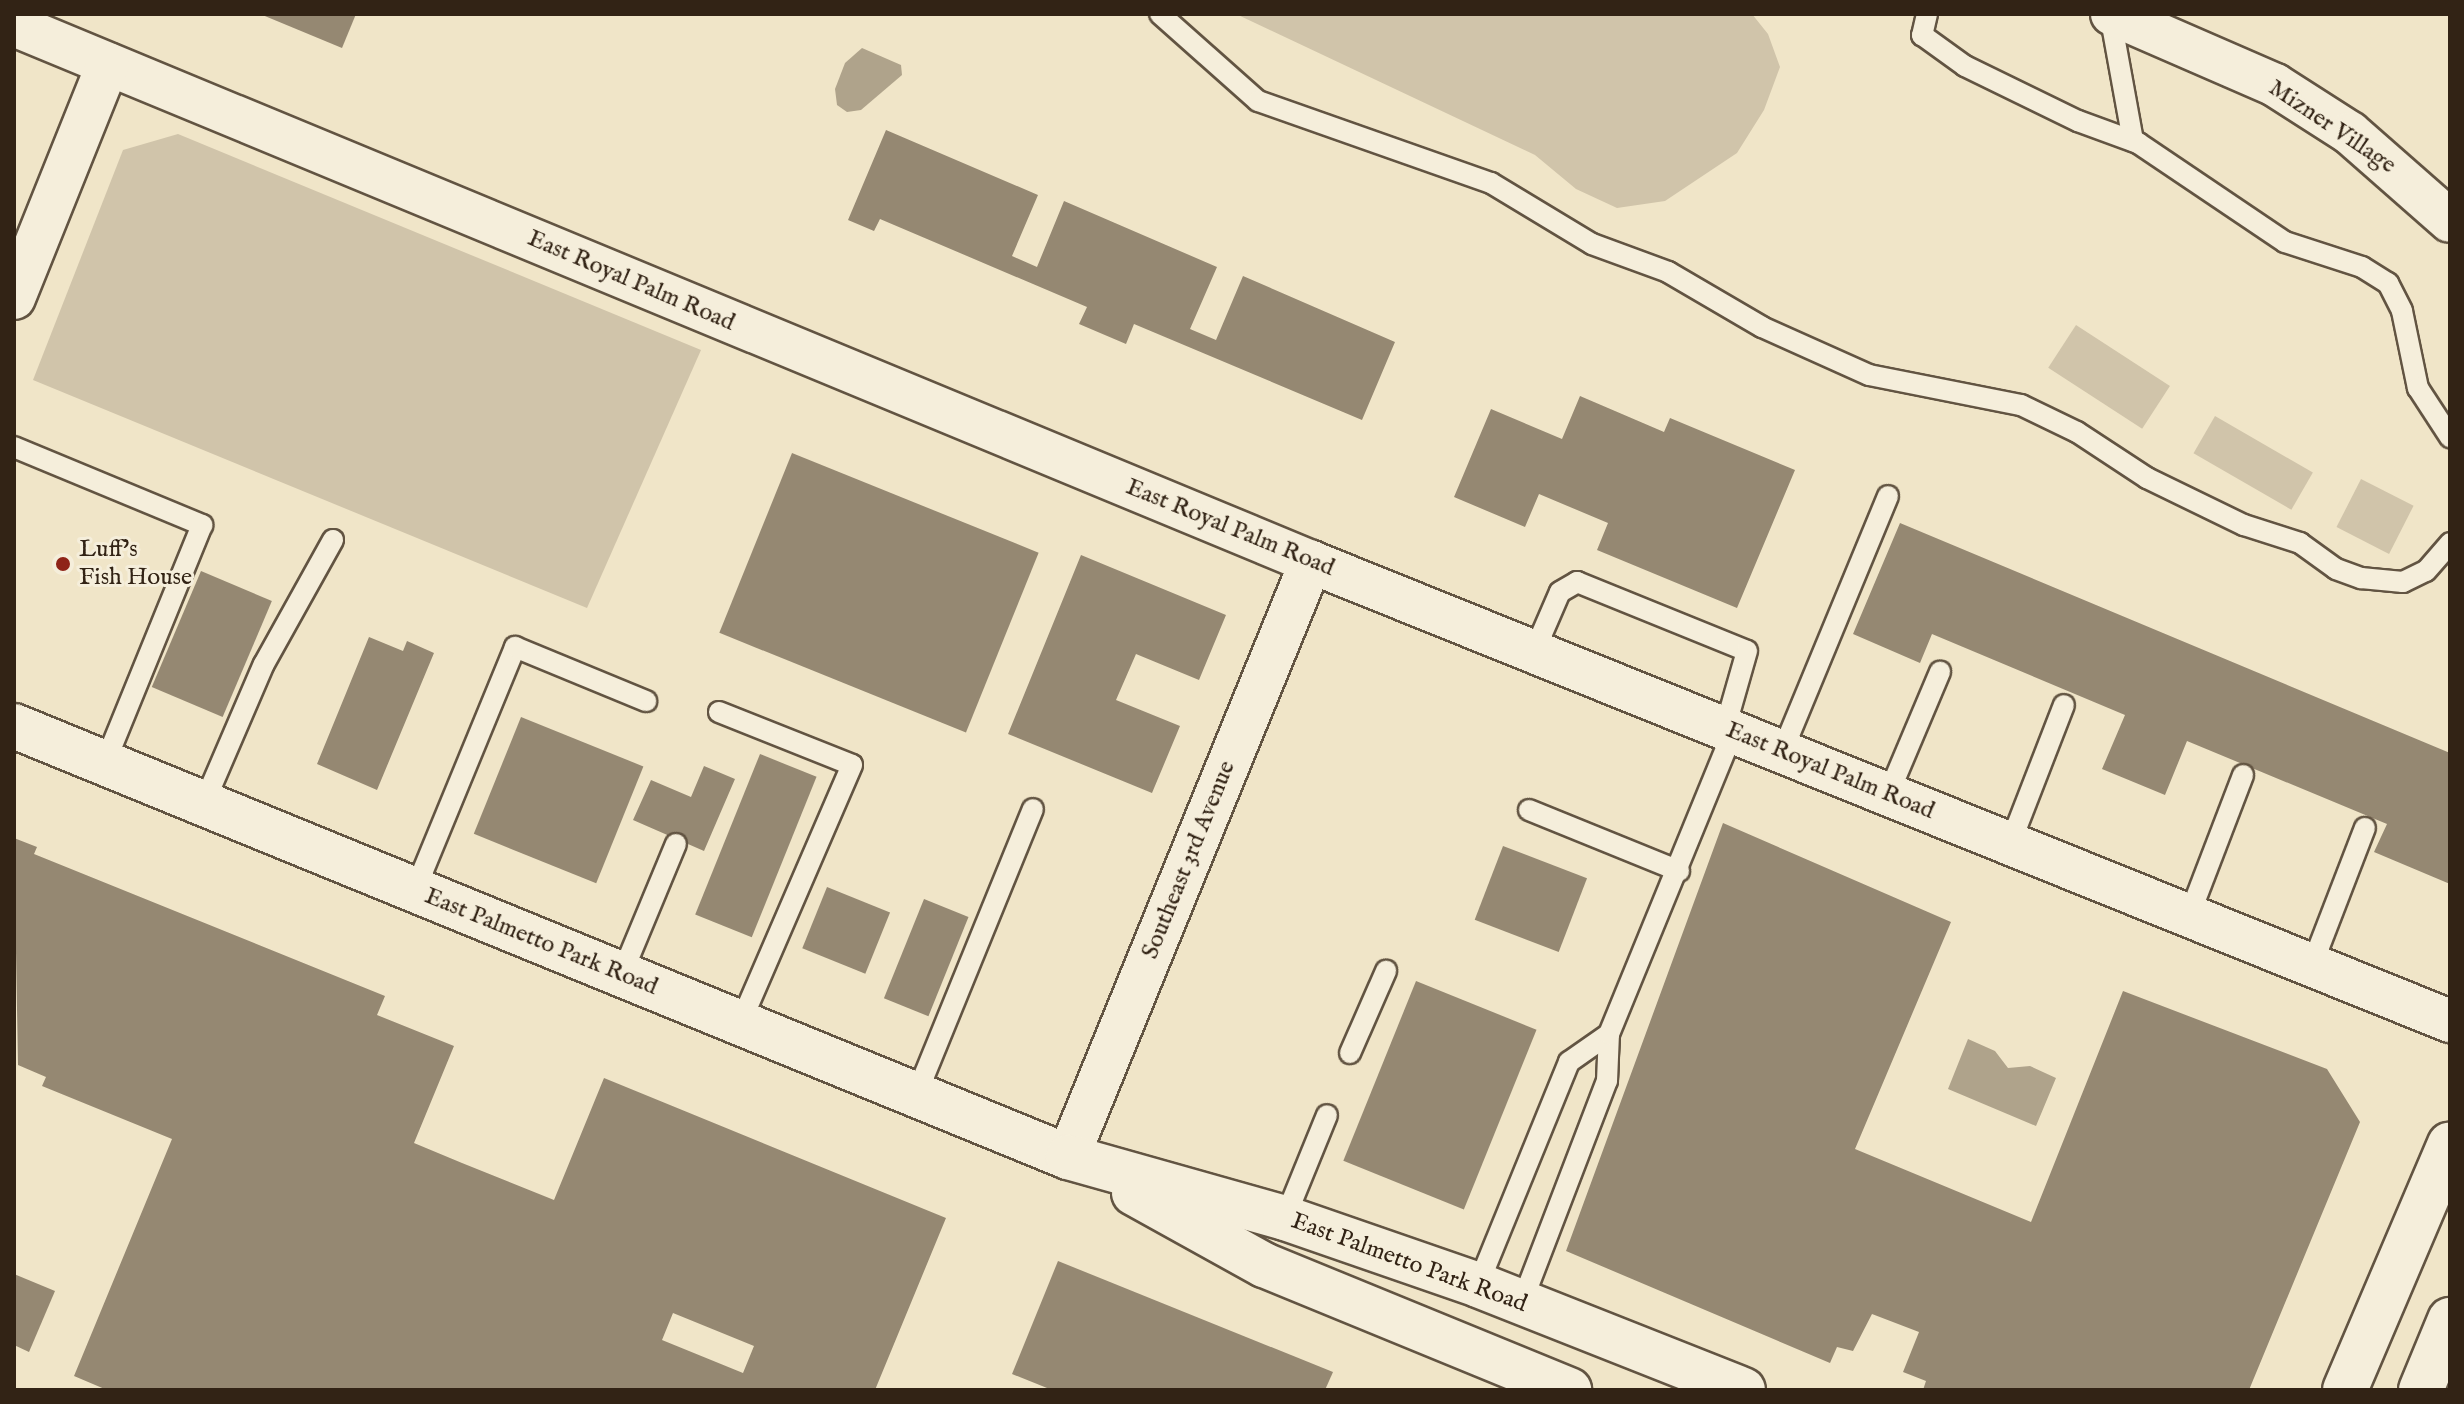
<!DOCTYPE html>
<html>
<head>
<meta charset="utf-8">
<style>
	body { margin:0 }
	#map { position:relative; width:2464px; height:1404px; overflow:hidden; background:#f0e5c8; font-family:"IM FELL English",serif }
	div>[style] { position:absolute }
	.green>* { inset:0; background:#d0c4aa; transform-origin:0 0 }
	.water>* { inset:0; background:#afa38b }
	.building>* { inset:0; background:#958872; transform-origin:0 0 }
	.roads { filter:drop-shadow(2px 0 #625442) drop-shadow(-2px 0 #625442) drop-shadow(0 2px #625442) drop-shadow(0 -2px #625442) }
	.lane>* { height:20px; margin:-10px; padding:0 10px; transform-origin:10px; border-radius:10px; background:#f5eedb }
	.street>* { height:42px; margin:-21px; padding:0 21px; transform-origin:21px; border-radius:21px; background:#f5eedb }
	.secondary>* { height:44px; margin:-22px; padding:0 22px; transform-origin:22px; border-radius:22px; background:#f5eedb }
	.dots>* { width:22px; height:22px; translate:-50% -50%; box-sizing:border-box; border:4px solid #f5eedb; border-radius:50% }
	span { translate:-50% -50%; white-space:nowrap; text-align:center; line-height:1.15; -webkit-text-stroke:6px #f5eedb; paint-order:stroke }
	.street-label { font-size:24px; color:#322315 }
	.poi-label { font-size:24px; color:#322315 }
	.left { translate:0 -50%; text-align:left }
	.frame { position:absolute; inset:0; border:16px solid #322315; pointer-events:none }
</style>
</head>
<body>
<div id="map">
	<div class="green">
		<div style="clip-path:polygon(1236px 14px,1752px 14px,1768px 34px,1780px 67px,1764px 110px,1737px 153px,1665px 201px,1617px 208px,1576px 189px,1535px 155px)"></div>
		<div style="clip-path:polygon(178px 134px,701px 350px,587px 608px,33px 380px,123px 150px)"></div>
		<div style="left:2076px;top:325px;width:112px;height:51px;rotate:33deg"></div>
		<div style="left:2215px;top:416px;width:113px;height:43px;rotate:30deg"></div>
		<div style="left:2361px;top:479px;width:59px;height:54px;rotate:27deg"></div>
	</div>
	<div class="water">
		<div style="clip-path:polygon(862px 48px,901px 65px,902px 75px,861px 110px,847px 112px,837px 105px,835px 89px,845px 63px)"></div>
		<div style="clip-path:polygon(1968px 1039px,1995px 1051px,2008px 1068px,2030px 1066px,2056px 1078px,2036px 1126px,1948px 1089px)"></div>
	</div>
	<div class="building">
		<div style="clip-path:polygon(260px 14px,356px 14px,342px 48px)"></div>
		<div style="clip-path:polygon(886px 130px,1038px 195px,1012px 256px,1037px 267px,1064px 201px,1217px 267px,1190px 329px,1216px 340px,1243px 276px,1395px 342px,1362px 420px,1134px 324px,1126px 344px,1079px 324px,1087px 307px,880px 219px,874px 231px,848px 220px)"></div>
		<div style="clip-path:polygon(1580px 396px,1664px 432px,1670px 418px,1795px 470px,1737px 608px,1597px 550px,1608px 523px,1539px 494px,1525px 527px,1454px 497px,1491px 409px,1562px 439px)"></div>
		<div style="left:792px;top:453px;width:266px;height:194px;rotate:22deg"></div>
		<div style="clip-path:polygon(1900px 523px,2450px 753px,2450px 884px,2374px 852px,2387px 824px,2187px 741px,2165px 795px,2102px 769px,2125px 715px,1932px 634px,1920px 663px,1853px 634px)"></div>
		<div style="clip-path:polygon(1081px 555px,1226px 615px,1199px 680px,1136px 654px,1116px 700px,1180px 726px,1152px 793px,1008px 734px)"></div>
		<div style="left:201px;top:571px;width:77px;height:126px;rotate:23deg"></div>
		<div style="clip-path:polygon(369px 637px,403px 651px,407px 641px,434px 653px,377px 790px,317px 764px)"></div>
		<div style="left:521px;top:717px;width:132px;height:126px;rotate:22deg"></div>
		<div style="left:760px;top:754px;width:61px;height:173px;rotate:22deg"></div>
		<div style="clip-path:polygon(704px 766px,735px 779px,704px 851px,633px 820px,651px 780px,691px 797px)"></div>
		<div style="clip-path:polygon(1723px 823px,1951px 922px,1855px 1149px,2031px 1222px,2123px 991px,2327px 1069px,2360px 1122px,2249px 1390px,1923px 1390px,1926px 1381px,1903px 1372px,1919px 1332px,1872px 1314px,1853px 1351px,1837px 1347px,1830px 1363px,1566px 1251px)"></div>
		<div style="clip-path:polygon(evenodd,14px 838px,37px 847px,34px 854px,385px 996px,377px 1015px,454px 1046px,414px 1143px,462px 1163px,554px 1200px,604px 1078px,946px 1218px,875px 1390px,107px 1390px,74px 1376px,172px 1139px,42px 1086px,46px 1077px,18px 1065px,14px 838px,673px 1313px,754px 1346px,743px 1373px,662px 1340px,673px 1313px)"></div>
		<div style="left:1503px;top:846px;width:90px;height:79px;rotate:21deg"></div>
		<div style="left:827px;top:887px;width:68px;height:66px;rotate:22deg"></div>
		<div style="left:924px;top:899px;width:48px;height:107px;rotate:22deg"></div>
		<div style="left:1416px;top:981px;width:130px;height:194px;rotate:22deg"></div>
		<div style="clip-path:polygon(1058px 1261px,1333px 1372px,1325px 1390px,1052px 1390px,1012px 1374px)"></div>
		<div style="clip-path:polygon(14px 1274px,55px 1291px,29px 1352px,14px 1345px)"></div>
	</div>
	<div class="roads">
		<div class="lane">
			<div style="left:1160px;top:14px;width:131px;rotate:41.6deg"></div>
			<div style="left:1258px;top:101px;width:247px;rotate:19.4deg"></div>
			<div style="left:1491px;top:183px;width:118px;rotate:31.1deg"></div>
			<div style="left:1592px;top:244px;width:81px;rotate:20.2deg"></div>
			<div style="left:1668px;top:272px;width:109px;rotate:30.3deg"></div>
			<div style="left:1762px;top:327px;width:117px;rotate:24.2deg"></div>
			<div style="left:1869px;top:375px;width:155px;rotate:11.2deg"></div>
			<div style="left:2021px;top:405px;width:62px;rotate:25.7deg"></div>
			<div style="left:2077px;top:432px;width:84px;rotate:33.3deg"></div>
			<div style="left:2147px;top:478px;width:108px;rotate:25.9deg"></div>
			<div style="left:2244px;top:525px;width:59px;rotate:17.8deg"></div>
			<div style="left:2300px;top:543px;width:44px;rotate:35.8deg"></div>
			<div style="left:2336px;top:569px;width:27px;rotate:20deg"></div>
			<div style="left:2361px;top:578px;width:42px;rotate:5.4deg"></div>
			<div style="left:2403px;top:582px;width:25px;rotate:-26deg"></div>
			<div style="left:2426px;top:571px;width:37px;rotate:-49deg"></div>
			<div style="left:1927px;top:14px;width:22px;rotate:103deg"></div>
			<div style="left:1922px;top:35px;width:53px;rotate:35.8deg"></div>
			<div style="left:1965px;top:66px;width:126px;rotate:26deg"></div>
			<div style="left:2078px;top:121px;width:64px;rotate:20.1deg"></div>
			<div style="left:2138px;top:143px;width:177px;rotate:34deg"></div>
			<div style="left:2285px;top:242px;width:81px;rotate:18deg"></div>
			<div style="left:2362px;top:267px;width:31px;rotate:32deg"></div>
			<div style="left:2388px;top:283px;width:31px;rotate:63deg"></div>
			<div style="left:2402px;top:311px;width:79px;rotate:78.3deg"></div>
			<div style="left:2418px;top:388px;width:59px;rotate:56.9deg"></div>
			<div style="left:2110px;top:14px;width:129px;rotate:79.7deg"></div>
			<div style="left:14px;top:447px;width:204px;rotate:22.5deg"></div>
			<div style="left:202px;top:525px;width:257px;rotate:112.2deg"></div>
			<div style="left:1534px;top:652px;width:65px;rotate:-66.6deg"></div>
			<div style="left:1560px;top:592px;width:20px;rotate:-30deg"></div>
			<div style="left:1577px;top:582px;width:183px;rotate:22.1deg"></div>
			<div style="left:1747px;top:651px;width:80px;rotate:105.9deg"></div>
			<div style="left:719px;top:712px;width:143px;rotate:21.7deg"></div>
			<div style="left:852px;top:765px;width:282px;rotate:113.4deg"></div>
			<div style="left:1782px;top:752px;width:277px;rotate:-67.5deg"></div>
			<div style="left:1888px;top:795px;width:134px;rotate:-67.1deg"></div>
			<div style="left:204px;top:803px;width:151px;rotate:-66.7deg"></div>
			<div style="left:264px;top:664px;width:142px;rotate:-60.9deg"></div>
			<div style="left:1529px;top:810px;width:162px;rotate:22.1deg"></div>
			<div style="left:2010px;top:844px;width:149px;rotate:-68.8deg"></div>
			<div style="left:415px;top:890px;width:263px;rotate:-67.6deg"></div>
			<div style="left:515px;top:647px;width:142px;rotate:22.4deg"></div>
			<div style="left:2189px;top:916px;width:151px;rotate:-69deg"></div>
			<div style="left:2312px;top:965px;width:147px;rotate:-68.9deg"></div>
			<div style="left:621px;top:976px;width:143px;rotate:-67.4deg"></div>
			<div style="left:1350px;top:1053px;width:90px;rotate:-66.3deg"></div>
			<div style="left:915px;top:1098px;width:312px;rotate:-67.8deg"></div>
			<div style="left:1285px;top:1218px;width:111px;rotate:-67.8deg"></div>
			<div style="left:1478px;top:1285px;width:241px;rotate:-67.8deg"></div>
			<div style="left:1569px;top:1062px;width:49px;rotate:-35deg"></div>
			<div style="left:1522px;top:1302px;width:237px;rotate:-69deg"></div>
			<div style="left:1607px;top:1081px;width:47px;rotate:-87.6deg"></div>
			<div style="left:1609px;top:1034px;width:326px;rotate:-67.7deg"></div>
		</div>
		<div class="street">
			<div style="left:2112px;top:14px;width:178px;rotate:23.5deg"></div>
			<div style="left:2275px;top:85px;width:89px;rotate:32.6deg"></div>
			<div style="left:2350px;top:133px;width:133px;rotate:41.3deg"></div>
			<div style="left:14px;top:25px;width:1404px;rotate:22.49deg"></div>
			<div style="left:1311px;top:562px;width:1228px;rotate:21.95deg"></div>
			<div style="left:14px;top:298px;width:252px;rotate:-68.1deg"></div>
			<div style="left:1068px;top:1157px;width:643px;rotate:-67.78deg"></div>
		</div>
		<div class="secondary">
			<div style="left:14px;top:726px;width:1139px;rotate:22.24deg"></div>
			<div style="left:1068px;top:1157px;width:225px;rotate:15.7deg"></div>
			<div style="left:1285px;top:1218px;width:204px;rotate:19.1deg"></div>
			<div style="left:1478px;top:1285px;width:285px;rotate:21.6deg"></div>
			<div style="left:1134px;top:1193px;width:149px;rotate:29deg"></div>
			<div style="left:1264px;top:1265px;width:330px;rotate:22.3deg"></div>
			<div style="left:2345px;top:1390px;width:267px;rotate:-66.9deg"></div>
			<div style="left:2421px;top:1390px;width:76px;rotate:-67.5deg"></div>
		</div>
	</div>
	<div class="dots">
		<div style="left:63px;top:564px;background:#8f2418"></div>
	</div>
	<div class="street-label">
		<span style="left:2332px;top:127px;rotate:34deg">Mizner Village</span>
		<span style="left:631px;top:281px;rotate:23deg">East Royal Palm Road</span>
		<span style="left:1230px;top:528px;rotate:22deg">East Royal Palm Road</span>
		<span style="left:1830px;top:771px;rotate:22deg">East Royal Palm Road</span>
		<span style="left:1189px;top:860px;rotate:-68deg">Southeast 3rd Avenue</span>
		<span style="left:541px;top:942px;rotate:22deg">East Palmetto Park Road</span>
		<span style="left:1409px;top:1263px;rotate:20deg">East Palmetto Park Road</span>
	</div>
	<div class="poi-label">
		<span class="left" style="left:79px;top:564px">Luff's<br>Fish House</span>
	</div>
	<div class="frame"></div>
</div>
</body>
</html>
